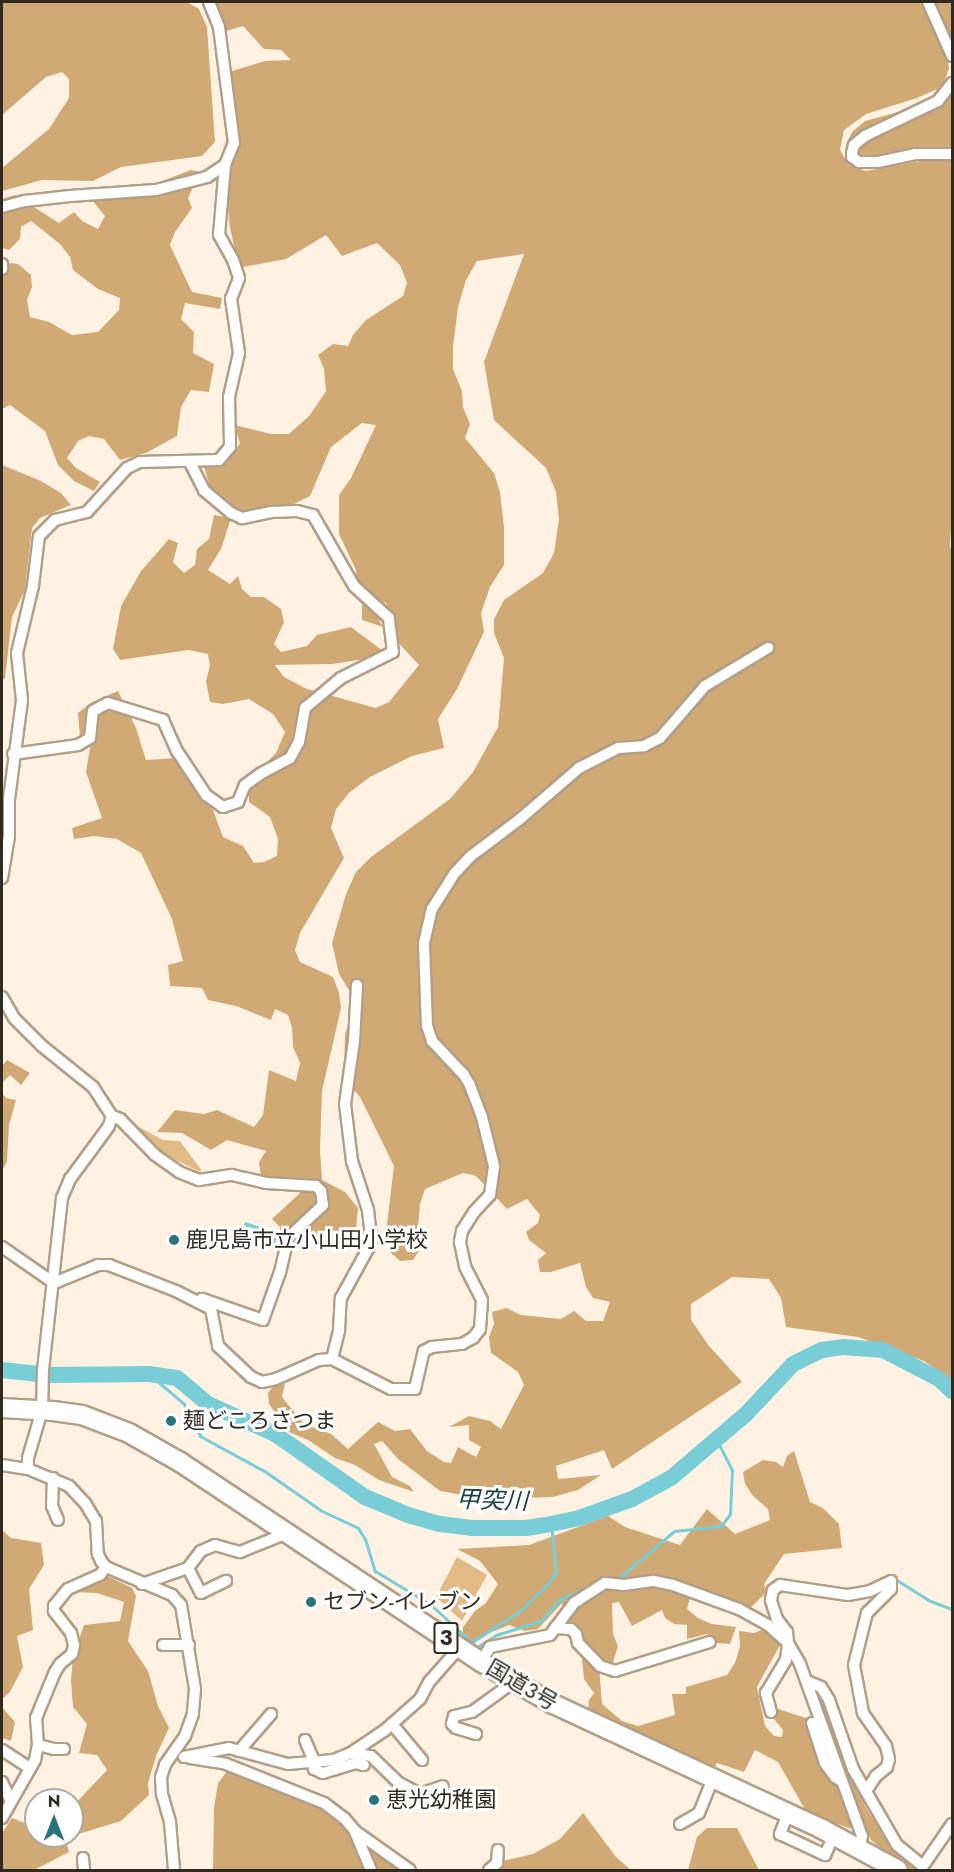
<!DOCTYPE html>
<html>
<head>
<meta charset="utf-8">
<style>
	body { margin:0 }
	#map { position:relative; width:954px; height:1872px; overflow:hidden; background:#fff2e3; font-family:Jost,"Noto Sans JP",sans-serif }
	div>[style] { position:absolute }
	.green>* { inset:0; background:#e1ba86 }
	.forest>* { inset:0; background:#d1a975 }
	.water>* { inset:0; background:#79cdd6; transform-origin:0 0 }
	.stream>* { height:3px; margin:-1.5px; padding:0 1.5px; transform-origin:1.5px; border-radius:1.5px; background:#79cdd6 }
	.river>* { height:16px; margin:-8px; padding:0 8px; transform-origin:8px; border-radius:8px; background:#79cdd6 }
	.roads { filter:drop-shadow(2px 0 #b29f87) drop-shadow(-2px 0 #b29f87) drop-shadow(0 2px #b29f87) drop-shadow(0 -2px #b29f87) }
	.minor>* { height:10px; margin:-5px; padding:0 5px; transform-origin:5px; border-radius:5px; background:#fff }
	.trunk>* { height:18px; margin:-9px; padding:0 9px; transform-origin:9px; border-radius:9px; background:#fff }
	.dots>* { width:16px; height:16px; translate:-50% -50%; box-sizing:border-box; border:3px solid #fff; border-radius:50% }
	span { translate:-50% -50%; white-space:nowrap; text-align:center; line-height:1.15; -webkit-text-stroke:6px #fff; paint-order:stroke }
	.shield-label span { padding:2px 4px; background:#fff; border:2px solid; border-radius:4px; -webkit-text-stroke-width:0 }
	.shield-label { font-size:21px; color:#312a20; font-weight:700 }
	.poi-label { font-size:22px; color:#312a20 }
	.left { translate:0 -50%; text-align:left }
	.street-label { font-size:22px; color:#312a20 }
	.water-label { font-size:24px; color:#1b4247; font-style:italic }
	.frame { position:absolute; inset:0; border:3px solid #312a20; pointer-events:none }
	.north { position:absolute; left:24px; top:1788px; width:60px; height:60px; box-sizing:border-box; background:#fff; border:2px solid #adaaa6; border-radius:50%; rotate:0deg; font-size:16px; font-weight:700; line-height:24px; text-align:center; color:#312a20 }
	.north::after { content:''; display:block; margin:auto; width:21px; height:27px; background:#29737a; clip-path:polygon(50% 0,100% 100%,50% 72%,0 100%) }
</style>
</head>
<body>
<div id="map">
	<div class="green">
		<div style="clip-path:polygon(126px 1120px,163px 1140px,180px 1141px,202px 1171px,198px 1171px,170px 1157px,146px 1139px)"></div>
		<div style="clip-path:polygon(457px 1557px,487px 1575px,462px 1621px,436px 1597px)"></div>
	</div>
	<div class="forest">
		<div style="clip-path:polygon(2px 2px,187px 2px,199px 9px,207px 27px,215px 142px,202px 156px,121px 167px,93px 181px,42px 180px,2px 191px,2px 168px,49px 129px,69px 98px,69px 79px,62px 72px,46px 77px,2px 115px)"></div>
		<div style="clip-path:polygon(208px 2px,920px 2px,948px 61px,949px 69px,942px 87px,917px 98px,866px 114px,844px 130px,840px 150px,849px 165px,866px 171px,925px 160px,952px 161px,952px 514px,950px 546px,952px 552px,952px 1380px,924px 1361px,858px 1337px,786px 1327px,781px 1298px,769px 1279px,732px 1277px,691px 1304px,691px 1320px,709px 1346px,742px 1382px,612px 1469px,604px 1450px,556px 1466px,558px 1479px,601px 1475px,578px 1490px,553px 1497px,486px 1499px,440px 1491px,398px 1459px,382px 1441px,374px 1444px,392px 1477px,410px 1486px,414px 1492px,379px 1480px,355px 1465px,335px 1458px,308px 1440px,289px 1432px,269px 1404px,268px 1393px,273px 1386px,285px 1384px,282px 1397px,304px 1424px,331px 1434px,348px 1449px,378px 1422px,395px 1431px,410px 1429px,427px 1451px,444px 1462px,451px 1463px,458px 1447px,476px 1457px,481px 1447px,469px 1440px,469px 1425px,449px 1427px,469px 1416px,490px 1421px,501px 1429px,524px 1385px,518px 1372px,491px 1353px,489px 1337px,494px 1324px,492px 1312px,506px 1308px,521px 1315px,561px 1319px,574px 1311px,586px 1321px,603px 1321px,610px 1302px,593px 1298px,586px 1287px,580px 1263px,551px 1272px,540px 1272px,538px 1260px,546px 1253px,529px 1240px,526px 1232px,538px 1223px,540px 1215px,527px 1199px,507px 1209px,476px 1176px,463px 1173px,425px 1189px,420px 1204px,418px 1228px,422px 1246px,413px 1260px,400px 1261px,391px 1253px,385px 1241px,394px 1166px,360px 1097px,344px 1079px,345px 1035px,353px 1008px,350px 992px,339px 974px,332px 943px,346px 894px,356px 872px,371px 857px,450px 799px,473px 772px,498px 727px,504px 658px,494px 633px,494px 619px,504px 600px,543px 573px,554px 553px,559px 519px,556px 492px,546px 468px,494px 420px,484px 362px,524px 254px,477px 261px,466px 280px,458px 307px,453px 347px,453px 369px,462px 391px,463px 407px,470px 424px,465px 438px,494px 473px,500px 492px,504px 527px,504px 565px,490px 587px,481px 613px,484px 632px,457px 689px,438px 719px,444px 748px,412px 756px,370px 777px,349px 793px,336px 809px,331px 828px,344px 858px,300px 933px,295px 950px,300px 962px,333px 977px,339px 993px,341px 1008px,322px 1091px,320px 1150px,322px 1180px,345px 1192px,358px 1208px,356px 1230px,332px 1239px,309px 1233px,291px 1243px,281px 1240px,280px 1227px,272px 1219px,300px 1193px,293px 1178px,261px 1177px,259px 1162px,266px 1151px,227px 1140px,211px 1150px,182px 1133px,157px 1132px,175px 1110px,204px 1114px,217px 1110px,254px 1127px,263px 1115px,269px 1070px,296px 1081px,300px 1063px,293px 1047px,292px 1028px,288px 1015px,275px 1009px,271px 1020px,236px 1006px,208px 1000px,202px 988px,170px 986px,168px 965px,183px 961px,172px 919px,141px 853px,117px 839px,94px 836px,74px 839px,72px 828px,102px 818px,86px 772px,92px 736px,80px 737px,78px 713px,92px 702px,118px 691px,136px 728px,146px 760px,177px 758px,198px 795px,213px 810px,223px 837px,243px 846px,254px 863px,264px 862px,277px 856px,278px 839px,270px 817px,249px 802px,249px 780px,276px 753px,285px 732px,273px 714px,249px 699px,223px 704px,210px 702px,206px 681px,210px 665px,208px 654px,188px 650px,120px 660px,113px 649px,121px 606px,141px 571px,169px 539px,178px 543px,173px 562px,184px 573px,195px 565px,197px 549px,209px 539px,214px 515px,231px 518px,221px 549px,208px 570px,230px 584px,238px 576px,242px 589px,251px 597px,264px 597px,281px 609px,284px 622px,274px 644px,281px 652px,307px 646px,317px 635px,351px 627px,383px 651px,365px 659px,332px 664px,275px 665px,284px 677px,307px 689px,376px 708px,389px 702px,419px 665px,393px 637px,393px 615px,385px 602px,375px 613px,383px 627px,362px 620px,362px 602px,357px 590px,356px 570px,339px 534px,339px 495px,351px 478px,376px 425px,362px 423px,331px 447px,310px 496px,292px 505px,269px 505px,243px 512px,224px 505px,211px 491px,204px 466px,227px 463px,240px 443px,234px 425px,271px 434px,289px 434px,310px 415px,326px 391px,324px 369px,318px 355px,333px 344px,348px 346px,353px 335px,366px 320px,403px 296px,407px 283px,400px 265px,377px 243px,342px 256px,326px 235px,286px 259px,243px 267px,236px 254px,230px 228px,227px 199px,232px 149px,232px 71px,265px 61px,291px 60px,281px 50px,264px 49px,243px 26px,223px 32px)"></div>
		<div style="clip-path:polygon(932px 2px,952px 2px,952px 36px,943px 23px)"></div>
		<div style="clip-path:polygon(952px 91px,952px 150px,871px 166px,849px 157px,846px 145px,852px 132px,865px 121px,902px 111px)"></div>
		<div style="clip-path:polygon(191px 170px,200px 172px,188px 198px,192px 208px,175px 232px,170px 245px,192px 292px,222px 298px,220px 309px,185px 303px,181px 319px,194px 332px,193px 353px,214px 364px,209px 392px,191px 390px,181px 407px,177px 436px,146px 453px,120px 460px,104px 439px,89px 436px,78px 441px,67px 458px,76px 468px,100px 482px,94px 491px,74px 481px,58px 465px,45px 431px,10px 405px,2px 409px,2px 267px,10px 263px,18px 264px,31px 275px,32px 287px,27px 300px,30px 317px,49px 322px,72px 335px,98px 332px,119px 310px,120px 298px,98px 289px,73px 270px,70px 257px,60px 244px,31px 221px,21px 227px,20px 239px,9px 250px,2px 248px,2px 199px,15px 195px,59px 223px,74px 212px,82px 221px,98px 229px,105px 216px,83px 189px,149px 186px)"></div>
		<div style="clip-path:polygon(2px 465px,41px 481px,61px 493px,71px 505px,40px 518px,32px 528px,25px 590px,12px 617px,5px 679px,2px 679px)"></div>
		<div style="clip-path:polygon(7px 1060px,30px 1073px,21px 1085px,10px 1075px,2px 1083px,2px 1066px)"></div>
		<div style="clip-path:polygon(2px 1093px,6px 1098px,16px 1100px,9px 1125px,7px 1161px,2px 1171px)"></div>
		<div style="clip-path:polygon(794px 1451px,810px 1502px,823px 1508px,839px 1524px,842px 1548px,784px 1554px,764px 1584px,767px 1592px,748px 1610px,693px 1586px,687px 1609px,698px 1618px,712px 1624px,736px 1627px,730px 1644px,714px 1643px,707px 1634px,687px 1639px,687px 1625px,674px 1624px,665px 1618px,662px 1610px,632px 1626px,619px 1602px,612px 1603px,613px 1634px,618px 1646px,612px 1666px,599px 1666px,602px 1704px,622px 1721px,638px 1726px,675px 1715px,672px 1694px,686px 1694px,686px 1687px,727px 1675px,735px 1663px,740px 1646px,739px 1631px,754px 1633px,761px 1630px,768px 1634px,780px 1645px,757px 1687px,765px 1726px,774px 1736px,782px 1737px,783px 1730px,769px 1713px,772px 1707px,809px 1719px,816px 1717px,812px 1680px,821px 1692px,843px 1760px,866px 1808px,889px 1844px,919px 1870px,907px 1870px,871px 1840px,865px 1828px,849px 1828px,807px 1813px,778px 1762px,755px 1750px,744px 1772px,717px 1763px,712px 1773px,594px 1714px,588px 1709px,589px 1700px,594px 1693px,584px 1679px,581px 1650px,567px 1628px,562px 1603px,538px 1629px,525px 1631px,509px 1625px,482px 1636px,472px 1645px,463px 1635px,463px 1627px,475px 1611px,486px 1603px,498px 1584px,480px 1561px,457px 1549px,529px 1545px,608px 1516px,625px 1527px,680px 1545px,707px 1509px,735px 1534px,770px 1520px,768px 1509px,753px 1496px,745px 1484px,743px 1472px,763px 1460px,776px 1462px,783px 1467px,787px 1456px)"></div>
		<div style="clip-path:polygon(2px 1530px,11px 1538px,41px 1543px,44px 1565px,29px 1589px,33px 1630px,17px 1636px,23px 1667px,10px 1692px,2px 1699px)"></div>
		<div style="clip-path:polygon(110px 1577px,132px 1588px,136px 1596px,128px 1641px,148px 1671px,158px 1706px,169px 1728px,156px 1756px,148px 1783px,149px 1795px,121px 1821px,72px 1836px,72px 1807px,107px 1770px,97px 1755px,79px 1753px,87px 1724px,73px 1707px,71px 1680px,73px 1657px,84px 1625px,120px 1621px,124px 1602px,97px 1593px,73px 1592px,94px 1578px)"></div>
		<div style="clip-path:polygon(2px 1707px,15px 1722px,11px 1741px,2px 1738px)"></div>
		<div style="clip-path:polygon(231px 1766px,258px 1769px,274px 1782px,307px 1790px,333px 1808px,355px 1838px,406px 1870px,213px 1870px,214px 1808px,218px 1783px)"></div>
		<div style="clip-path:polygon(583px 1813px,616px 1857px,631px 1870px,483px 1870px,494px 1863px,533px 1854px,560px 1839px)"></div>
		<div style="clip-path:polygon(12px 1818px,30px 1825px,36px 1818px,36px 1836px,70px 1836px,65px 1838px,69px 1852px,34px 1870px,2px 1870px,2px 1833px)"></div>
		<div style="clip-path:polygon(707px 1828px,737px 1828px,759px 1870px,688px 1870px,697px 1837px)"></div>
	</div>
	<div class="water">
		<div style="left:245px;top:1222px;width:35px;height:11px;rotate:18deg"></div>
	</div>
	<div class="stream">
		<div style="left:149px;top:1374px;width:46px;rotate:40.6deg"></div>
		<div style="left:184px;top:1404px;width:36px;rotate:63deg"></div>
		<div style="left:200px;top:1436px;width:75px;rotate:28.6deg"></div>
		<div style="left:266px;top:1472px;width:68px;rotate:34.9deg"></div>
		<div style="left:322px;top:1511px;width:40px;rotate:25deg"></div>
		<div style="left:358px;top:1528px;width:13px;rotate:58deg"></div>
		<div style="left:365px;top:1539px;width:34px;rotate:73deg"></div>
		<div style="left:375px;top:1571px;width:64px;rotate:31deg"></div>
		<div style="left:430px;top:1604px;width:64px;rotate:42.5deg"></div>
		<div style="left:477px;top:1647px;width:22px;rotate:-32deg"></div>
		<div style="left:496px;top:1635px;width:47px;rotate:-17.3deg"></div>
		<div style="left:541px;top:1621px;width:28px;rotate:-49deg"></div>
		<div style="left:559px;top:1600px;width:45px;rotate:-24.9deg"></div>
		<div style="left:610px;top:1579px;width:10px;rotate:-11deg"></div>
		<div style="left:620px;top:1577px;width:71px;rotate:-40.4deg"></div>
		<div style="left:674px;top:1531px;width:47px;rotate:-6.1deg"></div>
		<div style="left:721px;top:1526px;width:15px;rotate:-53deg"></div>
		<div style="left:730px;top:1514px;width:44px;rotate:-87.4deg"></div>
		<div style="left:732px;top:1470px;width:36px;rotate:-117deg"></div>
		<div style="left:895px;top:1579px;width:39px;rotate:32deg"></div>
		<div style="left:928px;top:1600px;width:26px;rotate:21deg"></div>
		<div style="left:472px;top:1642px;width:57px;rotate:-32.9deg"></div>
		<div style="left:520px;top:1611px;width:39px;rotate:-44deg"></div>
		<div style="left:548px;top:1584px;width:14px;rotate:-56deg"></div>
		<div style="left:556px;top:1572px;width:48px;rotate:-95.9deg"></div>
	</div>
	<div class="river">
		<div style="left:2px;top:1370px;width:46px;rotate:6.2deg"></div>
		<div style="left:48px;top:1375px;width:101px;rotate:-0.6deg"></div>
		<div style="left:149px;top:1374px;width:28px;rotate:8deg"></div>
		<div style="left:177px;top:1378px;width:40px;rotate:40deg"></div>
		<div style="left:208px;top:1404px;width:73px;rotate:24.1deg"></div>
		<div style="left:275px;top:1434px;width:110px;rotate:35deg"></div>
		<div style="left:365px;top:1497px;width:47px;rotate:22.7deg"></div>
		<div style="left:408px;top:1515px;width:33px;rotate:16deg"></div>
		<div style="left:440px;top:1524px;width:32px;rotate:7deg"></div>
		<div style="left:472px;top:1528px;width:54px"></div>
		<div style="left:526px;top:1528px;width:25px;rotate:-9deg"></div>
		<div style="left:551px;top:1524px;width:29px;rotate:-12deg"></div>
		<div style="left:579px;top:1518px;width:56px;rotate:-19.7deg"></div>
		<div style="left:632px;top:1499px;width:44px;rotate:-28.3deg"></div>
		<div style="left:671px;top:1478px;width:100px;rotate:-40.5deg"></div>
		<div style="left:747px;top:1413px;width:67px;rotate:-46.8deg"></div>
		<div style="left:793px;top:1364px;width:32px;rotate:-26deg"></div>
		<div style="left:822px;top:1350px;width:21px;rotate:-8deg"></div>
		<div style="left:843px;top:1347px;width:40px;rotate:4.3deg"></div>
		<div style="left:883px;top:1350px;width:63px;rotate:27.4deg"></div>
		<div style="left:939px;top:1379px;width:18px;rotate:43deg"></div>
	</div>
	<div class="roads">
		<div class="minor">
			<div style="left:928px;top:2px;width:59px;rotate:66deg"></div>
			<div style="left:952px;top:83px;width:23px;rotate:128deg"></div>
			<div style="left:938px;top:101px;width:81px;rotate:154.4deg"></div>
			<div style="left:865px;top:136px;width:14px;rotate:141deg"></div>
			<div style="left:854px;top:145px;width:8px;rotate:104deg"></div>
			<div style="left:852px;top:153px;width:4px;rotate:90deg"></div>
			<div style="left:852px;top:157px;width:9px;rotate:36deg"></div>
			<div style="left:859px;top:162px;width:19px"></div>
			<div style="left:878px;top:162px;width:38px;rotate:-12deg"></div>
			<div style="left:915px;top:154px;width:37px"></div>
			<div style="left:2px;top:207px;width:24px;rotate:-15deg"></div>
			<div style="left:25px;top:201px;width:45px;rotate:-6.3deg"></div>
			<div style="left:70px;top:196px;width:86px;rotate:-4deg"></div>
			<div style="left:156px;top:190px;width:53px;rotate:-14.3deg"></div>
			<div style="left:207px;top:177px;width:22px;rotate:-34deg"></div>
			<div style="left:2px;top:264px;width:5px;rotate:90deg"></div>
			<div style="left:13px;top:754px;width:66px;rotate:-7.9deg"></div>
			<div style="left:78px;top:745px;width:14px;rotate:-30deg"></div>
			<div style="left:90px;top:738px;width:27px;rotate:-84deg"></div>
			<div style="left:93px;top:711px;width:17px;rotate:-28deg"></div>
			<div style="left:108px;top:703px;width:58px;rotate:17.2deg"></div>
			<div style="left:163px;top:720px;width:34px;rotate:66deg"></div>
			<div style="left:177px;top:751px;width:53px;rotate:56.6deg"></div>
			<div style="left:206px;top:795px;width:21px;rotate:35deg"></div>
			<div style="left:223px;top:807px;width:16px;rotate:-18deg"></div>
			<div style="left:238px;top:802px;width:18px;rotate:-68deg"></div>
			<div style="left:245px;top:785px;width:19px;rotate:-36deg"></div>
			<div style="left:260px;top:774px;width:34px;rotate:-28deg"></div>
			<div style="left:290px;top:758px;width:18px;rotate:-61deg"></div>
			<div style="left:299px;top:742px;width:35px;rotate:-80deg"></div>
			<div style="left:305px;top:708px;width:47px;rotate:-39.8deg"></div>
			<div style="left:341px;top:678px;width:58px;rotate:-26.6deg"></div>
			<div style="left:393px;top:652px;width:34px;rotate:-97deg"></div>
			<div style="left:389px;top:618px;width:47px;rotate:-137.6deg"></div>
			<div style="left:354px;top:586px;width:82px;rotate:-120deg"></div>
			<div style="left:313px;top:515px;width:16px;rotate:-166deg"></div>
			<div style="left:297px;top:511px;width:26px;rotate:178deg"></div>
			<div style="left:271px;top:512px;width:30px;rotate:168deg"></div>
			<div style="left:242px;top:518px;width:12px;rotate:-156deg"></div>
			<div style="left:231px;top:513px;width:35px;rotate:-140deg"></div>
			<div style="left:204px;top:490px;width:31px;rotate:-117deg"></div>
			<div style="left:2px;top:878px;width:43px;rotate:-80.5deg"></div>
			<div style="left:9px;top:836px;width:37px;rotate:-90deg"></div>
			<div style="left:9px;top:799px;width:100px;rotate:-82.5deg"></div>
			<div style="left:22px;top:700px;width:47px;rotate:-96.1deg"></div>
			<div style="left:17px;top:653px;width:69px;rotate:-76.6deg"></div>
			<div style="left:33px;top:586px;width:50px;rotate:-83.2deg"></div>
			<div style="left:39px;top:536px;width:23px;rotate:-45deg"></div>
			<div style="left:55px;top:520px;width:33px;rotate:-14deg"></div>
			<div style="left:87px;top:512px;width:59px;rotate:-47.7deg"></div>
			<div style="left:127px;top:468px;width:14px;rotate:-25deg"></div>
			<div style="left:140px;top:462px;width:79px;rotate:-1.5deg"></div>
			<div style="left:219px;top:460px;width:17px;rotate:-50deg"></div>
			<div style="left:230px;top:447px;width:50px;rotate:-91.1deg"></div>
			<div style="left:229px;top:397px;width:45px;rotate:-77.2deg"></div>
			<div style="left:239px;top:353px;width:55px;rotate:-98.4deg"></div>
			<div style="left:231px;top:299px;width:22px;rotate:-69deg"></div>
			<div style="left:239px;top:278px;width:19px;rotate:-108deg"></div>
			<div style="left:233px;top:260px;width:29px;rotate:-119deg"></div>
			<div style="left:219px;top:235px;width:70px;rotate:-85.1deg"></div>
			<div style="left:225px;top:165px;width:24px;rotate:-68deg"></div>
			<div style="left:234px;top:143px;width:117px;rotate:-97.4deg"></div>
			<div style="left:219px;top:27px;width:27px;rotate:-112deg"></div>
			<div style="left:2px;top:997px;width:24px;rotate:60deg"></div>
			<div style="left:14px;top:1018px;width:40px;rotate:45deg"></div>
			<div style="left:42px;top:1046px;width:65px;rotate:38.8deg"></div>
			<div style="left:93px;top:1087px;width:35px;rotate:57deg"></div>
			<div style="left:112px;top:1116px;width:10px;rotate:107deg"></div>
			<div style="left:109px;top:1126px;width:66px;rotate:126.3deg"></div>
			<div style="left:70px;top:1179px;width:21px;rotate:113deg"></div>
			<div style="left:62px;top:1198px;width:173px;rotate:96.3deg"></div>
			<div style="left:43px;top:1370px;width:40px;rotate:91.4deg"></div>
			<div style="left:42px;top:1410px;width:50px;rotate:106.3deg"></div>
			<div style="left:28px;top:1458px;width:11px;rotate:90deg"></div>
			<div style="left:112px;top:1116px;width:9px;rotate:21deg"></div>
			<div style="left:120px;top:1119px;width:50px;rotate:45.8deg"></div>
			<div style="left:155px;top:1155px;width:29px;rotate:35deg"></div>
			<div style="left:179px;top:1172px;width:22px;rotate:22deg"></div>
			<div style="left:199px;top:1180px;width:33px;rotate:-9deg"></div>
			<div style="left:232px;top:1175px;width:35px;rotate:13deg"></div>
			<div style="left:266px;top:1183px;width:50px;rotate:3.4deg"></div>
			<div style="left:316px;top:1186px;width:7px;rotate:45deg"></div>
			<div style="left:321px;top:1191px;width:14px;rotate:82deg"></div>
			<div style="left:323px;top:1205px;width:48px;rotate:136.7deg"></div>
			<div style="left:288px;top:1238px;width:35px;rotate:103deg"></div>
			<div style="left:280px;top:1272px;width:51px;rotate:109.5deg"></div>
			<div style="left:263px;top:1320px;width:65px;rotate:-161deg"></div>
			<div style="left:2px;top:1247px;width:63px;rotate:34.7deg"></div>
			<div style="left:54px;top:1283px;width:48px;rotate:-22.2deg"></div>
			<div style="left:98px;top:1265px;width:11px"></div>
			<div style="left:109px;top:1265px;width:72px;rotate:21.2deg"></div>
			<div style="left:176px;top:1291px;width:39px;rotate:27deg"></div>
			<div style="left:211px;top:1309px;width:38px;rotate:79deg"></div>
			<div style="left:218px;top:1346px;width:45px;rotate:43.2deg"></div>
			<div style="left:251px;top:1377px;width:12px;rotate:24deg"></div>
			<div style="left:262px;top:1382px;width:14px;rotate:-12deg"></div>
			<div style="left:276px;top:1379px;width:47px;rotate:-23.8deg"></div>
			<div style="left:319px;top:1360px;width:13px;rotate:-4deg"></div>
			<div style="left:332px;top:1359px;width:66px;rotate:27deg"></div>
			<div style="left:391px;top:1389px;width:24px"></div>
			<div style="left:415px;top:1389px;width:39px;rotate:-77deg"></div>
			<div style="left:424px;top:1351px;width:9px;rotate:-27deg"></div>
			<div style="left:432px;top:1347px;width:30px;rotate:-6deg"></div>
			<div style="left:462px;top:1344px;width:13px;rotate:-29deg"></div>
			<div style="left:473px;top:1338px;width:11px;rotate:-52deg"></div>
			<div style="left:480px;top:1329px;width:29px;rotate:-86deg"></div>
			<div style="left:482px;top:1300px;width:38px;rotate:-117deg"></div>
			<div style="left:465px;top:1266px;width:25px;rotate:-102deg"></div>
			<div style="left:460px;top:1242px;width:11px;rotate:-80deg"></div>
			<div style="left:462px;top:1231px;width:22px;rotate:-58deg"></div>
			<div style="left:474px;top:1212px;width:23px;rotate:-47deg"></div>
			<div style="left:490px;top:1195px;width:29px;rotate:-82deg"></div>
			<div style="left:494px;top:1166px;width:50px;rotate:-103.8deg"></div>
			<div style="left:482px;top:1117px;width:34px;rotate:-111deg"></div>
			<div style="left:470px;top:1085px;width:12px;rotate:-121deg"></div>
			<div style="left:464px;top:1075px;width:47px;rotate:-133.3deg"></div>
			<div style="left:432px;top:1041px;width:16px;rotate:-108deg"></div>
			<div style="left:427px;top:1026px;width:83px;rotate:-92.1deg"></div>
			<div style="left:424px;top:943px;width:35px;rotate:-77deg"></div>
			<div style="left:432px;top:909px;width:41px;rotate:-57.8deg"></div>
			<div style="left:454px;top:874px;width:25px;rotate:-47deg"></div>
			<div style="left:471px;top:856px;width:61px;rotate:-37.1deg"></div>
			<div style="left:520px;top:819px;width:78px;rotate:-40.8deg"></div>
			<div style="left:579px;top:768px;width:44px;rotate:-27.1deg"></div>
			<div style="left:618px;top:748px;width:26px;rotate:-4deg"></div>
			<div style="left:644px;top:746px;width:18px;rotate:-27deg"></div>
			<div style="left:660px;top:738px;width:69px;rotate:-49.1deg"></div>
			<div style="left:705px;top:686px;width:74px;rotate:-31.1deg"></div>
			<div style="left:332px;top:1359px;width:29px;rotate:-76deg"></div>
			<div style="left:339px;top:1331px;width:33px;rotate:-87deg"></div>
			<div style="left:341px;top:1298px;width:58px;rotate:-61.2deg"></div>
			<div style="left:369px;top:1247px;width:9px;rotate:-77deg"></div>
			<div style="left:371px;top:1238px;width:28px;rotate:-96deg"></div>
			<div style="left:368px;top:1210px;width:52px;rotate:-108.1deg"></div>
			<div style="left:352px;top:1161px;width:57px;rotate:-97deg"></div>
			<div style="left:345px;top:1104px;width:64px;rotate:-81.9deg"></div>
			<div style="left:354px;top:1041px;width:56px;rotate:-86.9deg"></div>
			<div style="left:2px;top:1465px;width:26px;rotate:9deg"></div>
			<div style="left:28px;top:1469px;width:44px;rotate:22.5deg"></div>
			<div style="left:69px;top:1486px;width:23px;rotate:47deg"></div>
			<div style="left:85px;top:1503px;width:21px;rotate:59deg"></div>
			<div style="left:96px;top:1521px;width:33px;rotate:87deg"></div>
			<div style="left:98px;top:1554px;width:8px;rotate:67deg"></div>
			<div style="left:101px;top:1561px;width:8px;rotate:50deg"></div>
			<div style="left:106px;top:1567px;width:72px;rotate:23deg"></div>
			<div style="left:172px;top:1595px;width:13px;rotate:48deg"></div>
			<div style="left:181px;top:1605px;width:85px;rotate:80.5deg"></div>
			<div style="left:195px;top:1689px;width:25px;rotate:95deg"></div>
			<div style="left:193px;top:1714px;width:23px;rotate:110deg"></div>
			<div style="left:185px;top:1736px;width:35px;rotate:125deg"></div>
			<div style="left:165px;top:1765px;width:13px;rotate:108deg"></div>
			<div style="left:161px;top:1777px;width:17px;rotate:87deg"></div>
			<div style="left:162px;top:1794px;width:29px;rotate:74deg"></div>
			<div style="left:170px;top:1822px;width:48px;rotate:85.2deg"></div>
			<div style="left:53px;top:1478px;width:28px;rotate:92deg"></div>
			<div style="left:52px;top:1506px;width:15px;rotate:67deg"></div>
			<div style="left:188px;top:1568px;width:28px;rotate:63deg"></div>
			<div style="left:201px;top:1593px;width:28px;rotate:-26deg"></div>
			<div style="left:142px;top:1584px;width:49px;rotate:-19.2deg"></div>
			<div style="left:188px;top:1568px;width:21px;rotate:-53deg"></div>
			<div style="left:201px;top:1551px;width:15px;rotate:-23deg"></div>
			<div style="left:215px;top:1545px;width:26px;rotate:16deg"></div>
			<div style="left:240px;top:1552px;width:51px;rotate:-22deg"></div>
			<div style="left:555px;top:1628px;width:16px;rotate:4deg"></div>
			<div style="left:571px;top:1629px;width:7px;rotate:45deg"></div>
			<div style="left:576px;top:1634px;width:9px;rotate:77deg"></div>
			<div style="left:578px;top:1643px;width:32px;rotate:46deg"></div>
			<div style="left:600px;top:1666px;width:16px;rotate:18deg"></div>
			<div style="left:615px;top:1671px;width:99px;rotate:-17deg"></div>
			<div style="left:163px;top:1645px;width:26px"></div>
			<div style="left:481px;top:1662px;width:17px;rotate:-59deg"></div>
			<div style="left:490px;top:1647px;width:61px;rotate:-11.3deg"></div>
			<div style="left:550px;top:1635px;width:40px;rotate:-53deg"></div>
			<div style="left:574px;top:1603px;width:37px;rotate:-33deg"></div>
			<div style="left:605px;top:1583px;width:19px;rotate:6deg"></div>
			<div style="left:624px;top:1585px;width:30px;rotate:-8deg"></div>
			<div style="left:654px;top:1581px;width:19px;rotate:12deg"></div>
			<div style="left:673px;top:1585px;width:70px;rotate:20deg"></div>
			<div style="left:739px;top:1609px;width:33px;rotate:29deg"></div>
			<div style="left:768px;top:1625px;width:27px;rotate:42deg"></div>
			<div style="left:788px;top:1643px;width:24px;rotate:60deg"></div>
			<div style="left:800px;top:1664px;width:183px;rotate:70.2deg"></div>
			<div style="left:862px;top:1836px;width:13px;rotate:99deg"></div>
			<div style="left:807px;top:1681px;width:15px;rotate:23deg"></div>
			<div style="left:821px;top:1687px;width:15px;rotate:58deg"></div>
			<div style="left:829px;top:1700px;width:73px;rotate:70.8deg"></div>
			<div style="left:853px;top:1769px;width:88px;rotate:59.9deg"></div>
			<div style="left:897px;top:1845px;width:33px;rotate:39deg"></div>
			<div style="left:923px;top:1866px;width:51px;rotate:-55.4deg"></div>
			<div style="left:771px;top:1712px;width:20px;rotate:-105deg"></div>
			<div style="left:766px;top:1693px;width:39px;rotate:-59deg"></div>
			<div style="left:786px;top:1660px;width:17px;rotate:-83deg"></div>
			<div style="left:788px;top:1643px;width:11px;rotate:-95deg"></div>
			<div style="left:787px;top:1632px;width:16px;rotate:-128deg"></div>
			<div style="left:777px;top:1619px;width:20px;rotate:-108deg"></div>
			<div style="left:771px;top:1600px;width:10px;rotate:-79deg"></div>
			<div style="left:773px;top:1590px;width:9px;rotate:-36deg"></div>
			<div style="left:780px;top:1585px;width:69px;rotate:8.4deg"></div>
			<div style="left:848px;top:1595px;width:22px;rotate:-10deg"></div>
			<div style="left:870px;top:1591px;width:23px;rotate:-25deg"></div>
			<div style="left:812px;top:1723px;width:42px;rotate:72deg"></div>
			<div style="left:825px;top:1763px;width:17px;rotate:54deg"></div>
			<div style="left:835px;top:1777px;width:6px;rotate:31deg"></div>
			<div style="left:392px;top:1724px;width:47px;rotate:50.2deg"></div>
			<div style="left:476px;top:1734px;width:21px;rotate:-163deg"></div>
			<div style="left:456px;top:1728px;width:6px;rotate:-135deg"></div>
			<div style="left:452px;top:1724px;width:8px;rotate:-76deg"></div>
			<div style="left:454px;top:1716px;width:18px;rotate:-13deg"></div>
			<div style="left:472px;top:1712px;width:53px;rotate:-35.8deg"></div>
			<div style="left:305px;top:1740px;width:25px;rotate:67deg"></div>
			<div style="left:38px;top:1745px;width:16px;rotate:14deg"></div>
			<div style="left:54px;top:1749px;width:10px"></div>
			<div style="left:2px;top:1750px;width:33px;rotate:33deg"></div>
			<div style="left:239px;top:1751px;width:49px;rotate:-49.1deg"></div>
			<div style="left:351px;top:1753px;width:20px;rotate:9deg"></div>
			<div style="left:371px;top:1756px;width:39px;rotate:44deg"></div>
			<div style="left:399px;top:1783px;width:24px;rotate:28deg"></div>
			<div style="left:420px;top:1794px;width:24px;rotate:-19deg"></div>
			<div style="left:184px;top:1757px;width:46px;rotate:-11.3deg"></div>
			<div style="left:229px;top:1748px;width:61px;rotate:15.2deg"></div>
			<div style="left:288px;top:1764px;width:46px;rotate:-5deg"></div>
			<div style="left:334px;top:1760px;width:18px;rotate:-22deg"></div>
			<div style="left:351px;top:1753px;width:40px;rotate:-34deg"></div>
			<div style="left:384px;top:1731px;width:48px;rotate:-41.6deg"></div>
			<div style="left:420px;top:1699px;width:19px;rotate:-62deg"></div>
			<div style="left:429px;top:1682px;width:47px;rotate:-48.5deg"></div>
			<div style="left:190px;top:1758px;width:36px;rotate:9deg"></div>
			<div style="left:226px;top:1764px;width:105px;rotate:21.7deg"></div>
			<div style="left:324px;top:1803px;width:26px;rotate:37deg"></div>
			<div style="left:345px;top:1819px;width:16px;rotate:50deg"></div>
			<div style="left:355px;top:1831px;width:67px;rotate:35.3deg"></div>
			<div style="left:313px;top:1763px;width:6px;rotate:81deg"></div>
			<div style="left:314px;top:1769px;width:10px;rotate:24deg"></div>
			<div style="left:323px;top:1773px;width:34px;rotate:-17deg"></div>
			<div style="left:355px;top:1763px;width:9px;rotate:13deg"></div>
			<div style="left:2px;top:1782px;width:21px;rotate:65deg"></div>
			<div style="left:866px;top:1791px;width:18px;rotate:-56deg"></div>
			<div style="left:876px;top:1776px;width:14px;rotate:-39deg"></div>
			<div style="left:887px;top:1767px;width:8px;rotate:-76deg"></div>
			<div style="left:889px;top:1759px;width:13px;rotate:-103deg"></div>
			<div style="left:886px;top:1746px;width:40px;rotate:-124.9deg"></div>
			<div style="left:863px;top:1713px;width:49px;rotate:-100.6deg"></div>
			<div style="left:854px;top:1665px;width:54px;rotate:-76deg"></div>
			<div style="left:867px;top:1613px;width:34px;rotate:-45deg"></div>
			<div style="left:891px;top:1589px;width:8px;rotate:-90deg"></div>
			<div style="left:788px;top:1814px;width:22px;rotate:112deg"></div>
			<div style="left:780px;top:1834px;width:50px;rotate:25deg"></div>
			<div style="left:825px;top:1855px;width:22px;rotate:-66deg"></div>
			<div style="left:2px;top:1818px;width:67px;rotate:-60.4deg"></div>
			<div style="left:35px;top:1760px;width:15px;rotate:-79deg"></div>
			<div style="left:38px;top:1745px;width:27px;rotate:-94deg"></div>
			<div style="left:36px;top:1718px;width:50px;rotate:-67.6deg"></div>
			<div style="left:55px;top:1672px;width:9px;rotate:-58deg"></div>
			<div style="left:60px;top:1664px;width:16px;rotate:-40deg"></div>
			<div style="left:72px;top:1654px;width:9px;rotate:-77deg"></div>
			<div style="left:74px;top:1645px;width:12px;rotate:-104deg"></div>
			<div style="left:71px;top:1633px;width:28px;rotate:-128deg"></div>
			<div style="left:54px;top:1611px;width:5px;rotate:-90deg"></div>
			<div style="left:54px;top:1606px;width:22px;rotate:-51deg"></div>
			<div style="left:68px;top:1589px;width:35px;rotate:-24deg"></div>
			<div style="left:100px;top:1575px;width:10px;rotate:-53deg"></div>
			<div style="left:680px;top:1824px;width:22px;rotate:-30deg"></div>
			<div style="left:699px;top:1813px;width:37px;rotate:-68deg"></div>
			<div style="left:355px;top:1832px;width:41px;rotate:67.2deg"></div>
			<div style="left:83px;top:1858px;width:12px;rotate:85deg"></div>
			<div style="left:489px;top:1870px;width:11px;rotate:-41deg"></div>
			<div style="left:497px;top:1863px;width:13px;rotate:-86deg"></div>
		</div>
		<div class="trunk">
			<div style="left:2px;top:1408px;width:51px;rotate:3.4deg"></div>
			<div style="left:53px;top:1411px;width:29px;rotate:8deg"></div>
			<div style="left:82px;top:1415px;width:50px;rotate:21deg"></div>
			<div style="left:129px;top:1433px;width:59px;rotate:29.6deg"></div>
			<div style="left:180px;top:1462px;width:361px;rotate:33.6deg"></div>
			<div style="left:481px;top:1662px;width:83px;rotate:30.3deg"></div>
			<div style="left:553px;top:1704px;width:297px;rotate:24.9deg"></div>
			<div style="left:822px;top:1829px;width:86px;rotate:28.3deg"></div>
		</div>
	</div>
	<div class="dots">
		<div style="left:174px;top:1240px;background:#29737a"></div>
		<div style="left:171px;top:1421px;background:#29737a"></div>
		<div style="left:311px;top:1602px;background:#29737a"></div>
		<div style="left:374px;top:1800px;background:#29737a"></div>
	</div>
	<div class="shield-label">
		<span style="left:446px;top:1638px">3</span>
	</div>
	<div class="poi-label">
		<span class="left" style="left:186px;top:1240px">鹿児島市立小山田小学校</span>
		<span class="left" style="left:183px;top:1421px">麺どころさつま</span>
		<span class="left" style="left:323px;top:1602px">セブン-イレブン</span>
		<span class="left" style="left:386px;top:1800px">恵光幼稚園</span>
	</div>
	<div class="street-label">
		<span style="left:522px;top:1685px;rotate:30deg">国道3号</span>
	</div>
	<div class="water-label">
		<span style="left:492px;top:1500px;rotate:2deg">甲突川</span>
	</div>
	<div class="frame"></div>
	<div class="north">N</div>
</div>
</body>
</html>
